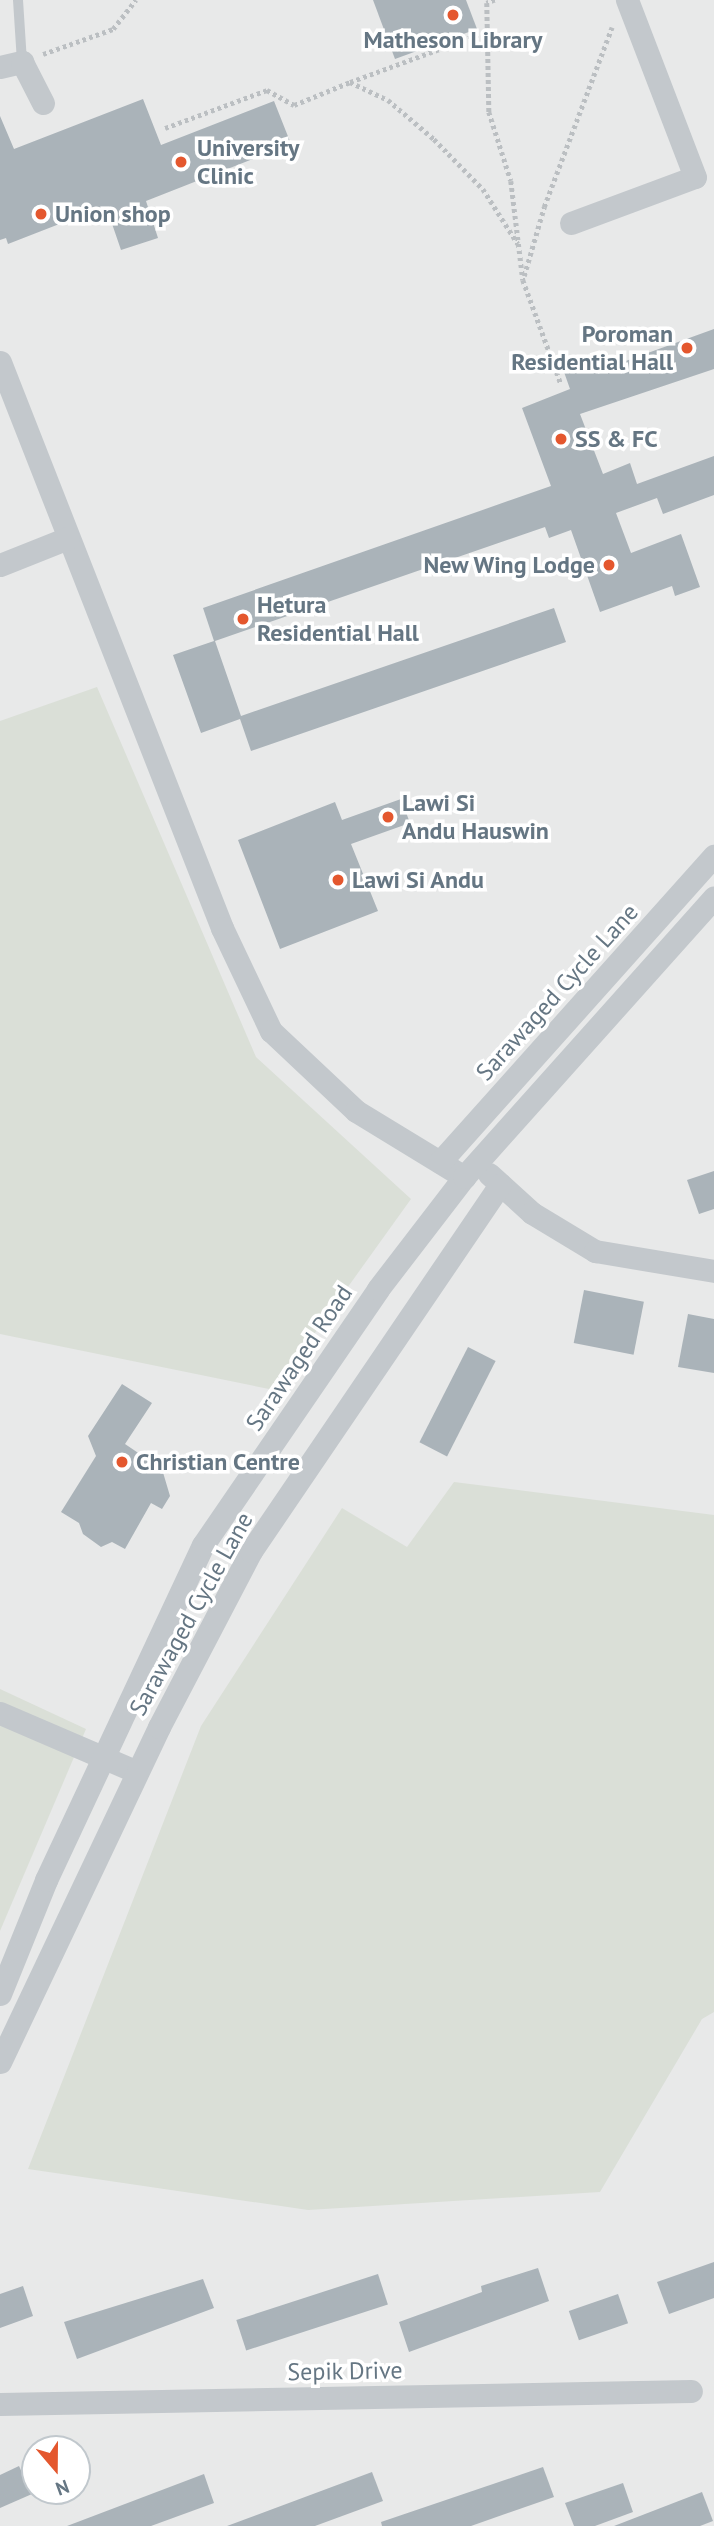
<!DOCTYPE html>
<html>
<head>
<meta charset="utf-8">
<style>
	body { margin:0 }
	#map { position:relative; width:714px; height:2526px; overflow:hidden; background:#fafaf8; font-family:"PT Sans",sans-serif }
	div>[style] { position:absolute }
	.built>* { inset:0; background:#e8e9e9 }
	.green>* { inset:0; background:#dadfd7 }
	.building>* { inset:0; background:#aab3b9; transform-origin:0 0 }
	.path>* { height:4.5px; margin-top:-2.25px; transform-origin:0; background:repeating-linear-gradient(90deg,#bbbfc2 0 3.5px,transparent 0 7px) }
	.lane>* { height:10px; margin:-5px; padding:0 5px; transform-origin:5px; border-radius:5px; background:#c3c8cc }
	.street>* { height:23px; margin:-11.5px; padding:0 11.5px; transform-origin:11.5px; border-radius:11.5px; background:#c3c8cc }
	.dots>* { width:19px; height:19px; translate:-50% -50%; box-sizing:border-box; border:4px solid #fff; border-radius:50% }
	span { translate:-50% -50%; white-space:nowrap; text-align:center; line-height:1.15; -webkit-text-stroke:7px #fff; paint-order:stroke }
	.poi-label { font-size:24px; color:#657683; font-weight:700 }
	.left { translate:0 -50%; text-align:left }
	.right { translate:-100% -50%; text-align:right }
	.street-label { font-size:24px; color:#657683 }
	.north { position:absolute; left:21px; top:2435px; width:70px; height:70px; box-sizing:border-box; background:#fff; border:2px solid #c1c8cd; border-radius:50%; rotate:160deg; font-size:19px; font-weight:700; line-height:28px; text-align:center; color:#657683 }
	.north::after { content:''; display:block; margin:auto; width:24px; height:32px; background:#e4572e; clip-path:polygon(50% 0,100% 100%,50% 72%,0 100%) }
</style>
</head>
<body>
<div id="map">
	<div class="built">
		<div style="clip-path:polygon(evenodd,0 0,714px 0,714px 2526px,0 2526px,0 0,35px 2449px,77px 2449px,77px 2491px,35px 2491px,35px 2449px)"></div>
	</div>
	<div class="green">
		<div style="clip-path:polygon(97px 687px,256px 1057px,411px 1199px,274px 1390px,0 1334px,0 721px)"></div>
		<div style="clip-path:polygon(454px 1482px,714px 1515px,714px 2012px,702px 2019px,600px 2192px,308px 2210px,28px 2169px,201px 1726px,342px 1508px,407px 1547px)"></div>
		<div style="clip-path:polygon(0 1689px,86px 1729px,0 1931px)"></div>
	</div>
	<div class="building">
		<div style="clip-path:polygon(373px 0,466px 0,477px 29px,395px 59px)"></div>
		<div style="clip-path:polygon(143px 99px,161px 145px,274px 101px,291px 144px,146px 201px,158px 238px,121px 250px,109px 215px,89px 223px,85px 214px,8px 244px,6px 238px,0 240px,0 116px,14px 149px)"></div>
		<div style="clip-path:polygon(714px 329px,714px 369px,580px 414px,603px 474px,630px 463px,637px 484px,714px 456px,714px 495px,663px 514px,657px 498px,616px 513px,631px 553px,681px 534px,700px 587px,675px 596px,672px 586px,600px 612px,571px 530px,549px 538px,545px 527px,215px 641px,241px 716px,554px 608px,566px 642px,251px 751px,240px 719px,201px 733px,173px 655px,214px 641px,203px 608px,551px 486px,522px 408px,570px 389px,564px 372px,594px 361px,598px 371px)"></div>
		<div style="clip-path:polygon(401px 799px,410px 823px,351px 844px,378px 911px,280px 949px,238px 840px,335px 802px,342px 820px)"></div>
		<div style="clip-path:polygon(714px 1171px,714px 1209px,699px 1214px,687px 1180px)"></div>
		<div style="left:584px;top:1290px;width:61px;height:54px;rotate:11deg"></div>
		<div style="clip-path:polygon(688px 1314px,714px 1319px,714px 1373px,678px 1367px)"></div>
		<div style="left:468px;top:1347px;width:31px;height:107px;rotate:27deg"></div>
		<div style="clip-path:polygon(122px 1384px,152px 1403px,125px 1444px,162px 1469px,170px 1496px,162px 1509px,151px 1503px,125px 1549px,112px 1542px,101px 1547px,83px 1534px,79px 1523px,61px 1512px,96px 1456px,88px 1436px)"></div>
		<div style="clip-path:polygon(714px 2262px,714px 2298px,669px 2314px,657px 2282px)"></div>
		<div style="clip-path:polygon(538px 2268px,549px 2301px,409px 2352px,399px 2322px,482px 2292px,481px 2286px)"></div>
		<div style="left:378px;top:2274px;width:32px;height:149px;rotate:72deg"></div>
		<div style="clip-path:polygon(203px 2279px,214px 2308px,77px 2359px,64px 2322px)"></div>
		<div style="clip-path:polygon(23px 2286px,33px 2316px,0 2328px,0 2294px)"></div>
		<div style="left:618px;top:2294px;width:31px;height:52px;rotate:71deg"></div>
		<div style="clip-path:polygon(19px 2466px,32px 2494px,0 2508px,0 2475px)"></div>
		<div style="clip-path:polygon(543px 2467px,554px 2497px,471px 2526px,382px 2526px,381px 2522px)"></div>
		<div style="clip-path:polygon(372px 2472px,383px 2501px,315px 2526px,227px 2526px)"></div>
		<div style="clip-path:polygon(204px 2474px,214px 2503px,151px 2526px,67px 2526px)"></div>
		<div style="clip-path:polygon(623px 2483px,633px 2512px,595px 2526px,574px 2526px,565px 2503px)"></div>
		<div style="clip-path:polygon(702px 2492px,713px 2521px,700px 2526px,614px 2526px)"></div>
	</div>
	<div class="path">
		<div style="left:495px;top:0;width:9px;rotate:159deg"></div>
		<div style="left:487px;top:3px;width:109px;rotate:88.9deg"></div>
		<div style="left:489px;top:112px;width:72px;rotate:72.3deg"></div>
		<div style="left:511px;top:181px;width:100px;rotate:83.1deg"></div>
		<div style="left:523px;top:280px;width:111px;rotate:69.9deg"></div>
		<div style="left:43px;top:54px;width:74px;rotate:-19.7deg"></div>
		<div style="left:113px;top:29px;width:37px;rotate:-52deg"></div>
		<div style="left:350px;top:82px;width:145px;rotate:-20.2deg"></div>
		<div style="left:165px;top:128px;width:109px;rotate:-20.4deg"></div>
		<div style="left:267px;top:90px;width:31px;rotate:29deg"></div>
		<div style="left:294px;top:105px;width:61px;rotate:-22.3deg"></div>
		<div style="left:350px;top:82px;width:42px;rotate:25.3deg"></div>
		<div style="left:388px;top:100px;width:60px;rotate:40.3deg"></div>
		<div style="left:434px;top:139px;width:70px;rotate:45.6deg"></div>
		<div style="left:483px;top:189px;width:65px;rotate:57.5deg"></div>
		<div style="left:524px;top:276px;width:72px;rotate:-73.8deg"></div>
		<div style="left:544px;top:207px;width:192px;rotate:-69.3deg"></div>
	</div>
	<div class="lane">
		<div style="left:18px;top:0;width:62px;rotate:86.3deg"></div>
	</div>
	<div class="street">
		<div style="left:0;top:67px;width:23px;rotate:-13deg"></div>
		<div style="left:22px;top:62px;width:46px;rotate:62.9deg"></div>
		<div style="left:571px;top:223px;width:132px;rotate:-20.4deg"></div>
		<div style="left:695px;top:177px;width:190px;rotate:-111deg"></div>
		<div style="left:0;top:362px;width:608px;rotate:68.58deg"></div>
		<div style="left:222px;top:928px;width:114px;rotate:64.6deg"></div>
		<div style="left:271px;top:1031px;width:117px;rotate:43.3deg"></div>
		<div style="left:356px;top:1111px;width:127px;rotate:31.4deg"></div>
		<div style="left:0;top:565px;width:73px;rotate:-21.7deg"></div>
		<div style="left:440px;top:1162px;width:411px;rotate:-48.2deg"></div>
		<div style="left:489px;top:1174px;width:58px;rotate:42.2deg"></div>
		<div style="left:532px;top:1213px;width:74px;rotate:31.1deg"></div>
		<div style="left:595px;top:1251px;width:121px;rotate:9.5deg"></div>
		<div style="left:0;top:1713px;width:149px;rotate:23.3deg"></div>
		<div style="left:0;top:1994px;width:123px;rotate:-68deg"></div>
		<div style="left:46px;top:1880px;width:370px;rotate:-64.9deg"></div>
		<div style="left:203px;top:1545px;width:310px;rotate:-55.6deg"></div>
		<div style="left:378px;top:1289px;width:141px;rotate:-52.5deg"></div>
		<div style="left:464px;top:1177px;width:375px;rotate:-48.2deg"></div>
		<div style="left:0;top:2062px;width:371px;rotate:-64.6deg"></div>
		<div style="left:159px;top:1727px;width:199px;rotate:-62.4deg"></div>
		<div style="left:251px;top:1551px;width:443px;rotate:-55.8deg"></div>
		<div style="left:0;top:2404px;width:691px;rotate:-1.08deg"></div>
	</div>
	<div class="dots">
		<div style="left:453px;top:15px;background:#e4572e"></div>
		<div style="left:181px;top:162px;background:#e4572e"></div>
		<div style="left:41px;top:214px;background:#e4572e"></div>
		<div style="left:687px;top:348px;background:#e4572e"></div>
		<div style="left:561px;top:439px;background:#e4572e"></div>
		<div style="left:609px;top:565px;background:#e4572e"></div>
		<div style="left:243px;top:619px;background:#e4572e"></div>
		<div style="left:388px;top:817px;background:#e4572e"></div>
		<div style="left:338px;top:880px;background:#e4572e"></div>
		<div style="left:122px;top:1462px;background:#e4572e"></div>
	</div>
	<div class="poi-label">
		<span style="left:453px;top:40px">Matheson Library</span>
		<span class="left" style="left:197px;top:162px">University<br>Clinic</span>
		<span class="left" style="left:55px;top:214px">Union shop</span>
		<span class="right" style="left:673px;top:348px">Poroman<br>Residential Hall</span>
		<span class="left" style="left:575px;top:439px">SS &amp; FC</span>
		<span class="right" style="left:595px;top:565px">New Wing Lodge</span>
		<span class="left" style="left:257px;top:619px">Hetura<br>Residential Hall</span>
		<span class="left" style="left:402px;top:817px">Lawi Si<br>Andu Hauswin</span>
		<span class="left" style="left:352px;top:880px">Lawi Si Andu</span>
		<span class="left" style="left:136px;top:1462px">Christian Centre</span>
	</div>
	<div class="street-label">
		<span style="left:557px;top:992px;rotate:-48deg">Sarawaged Cycle Lane</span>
		<span style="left:299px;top:1358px;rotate:-56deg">Sarawaged Road</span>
		<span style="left:191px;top:1614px;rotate:-61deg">Sarawaged Cycle Lane</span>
		<span style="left:345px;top:2371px;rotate:-1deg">Sepik Drive</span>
	</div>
	<div class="north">N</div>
</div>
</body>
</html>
